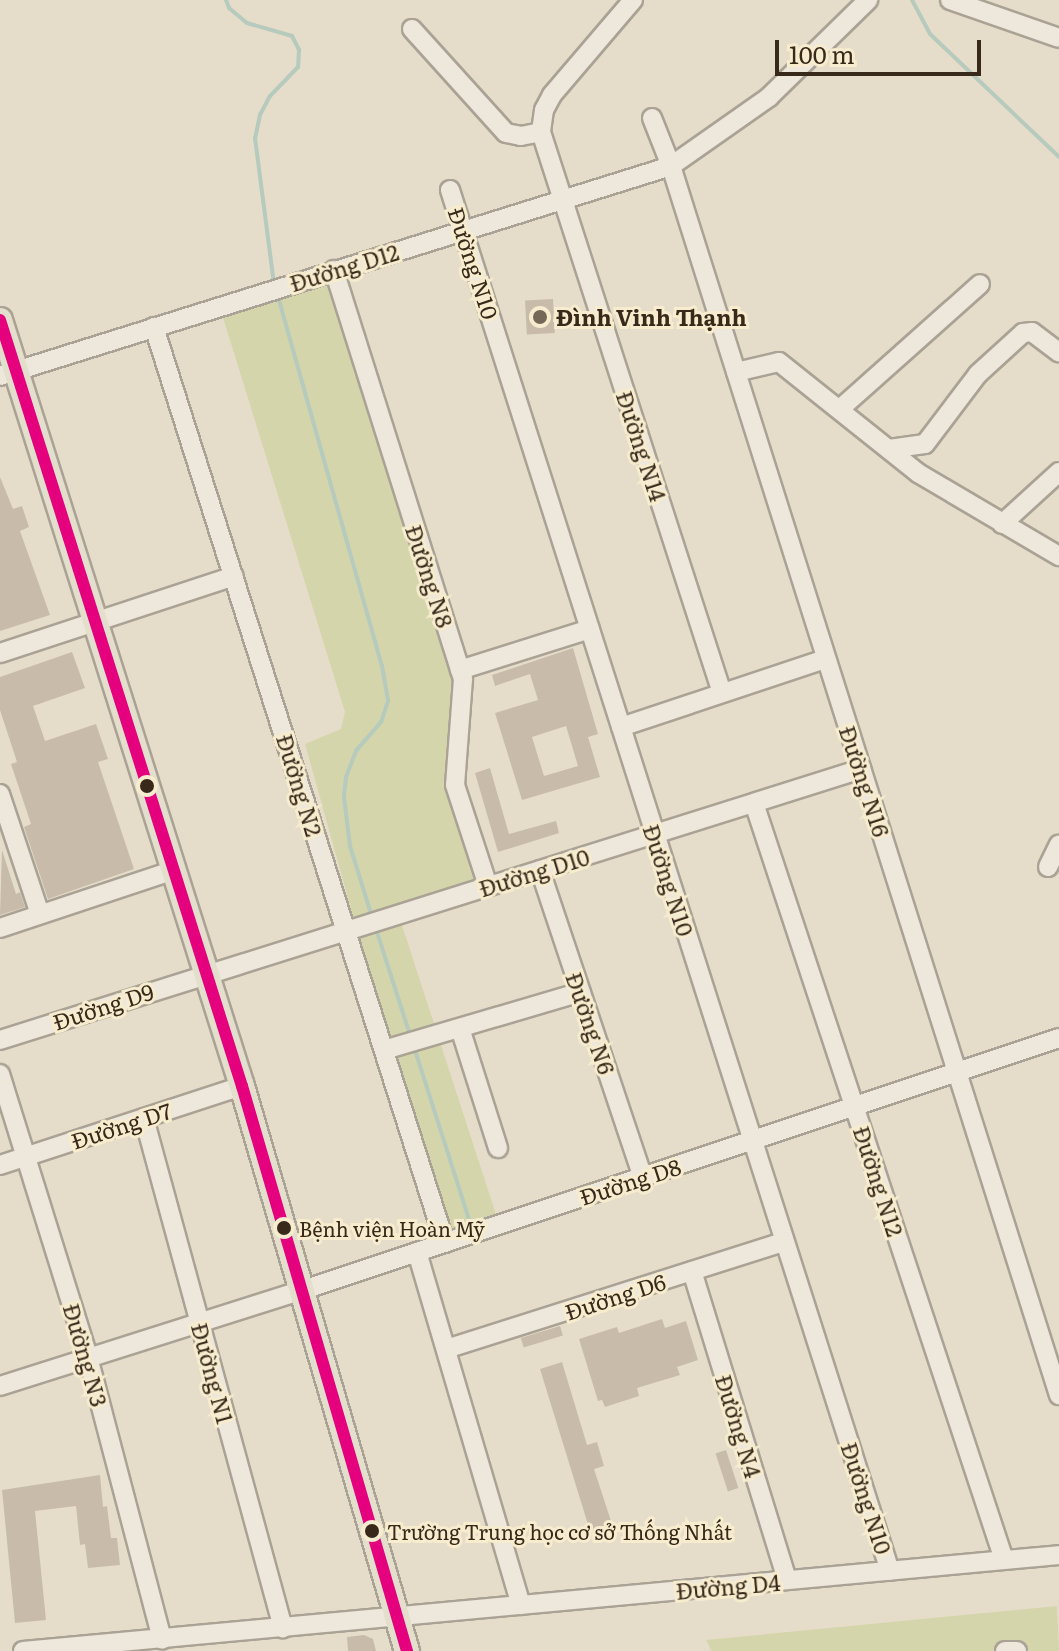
<!DOCTYPE html>
<html>
<head>
<meta charset="utf-8">
<style>
	body { margin:0 }
	#map { position:relative; width:1059px; height:1651px; overflow:hidden; background:#e5ddca; font-family:Literata,serif }
	div>[style] { position:absolute }
	.green>* { inset:0; background:#d5d5ab; transform-origin:0 0 }
	.stream>* { height:4px; margin:-2px; padding:0 2px; transform-origin:2px; border-radius:2px; background:#b6cabd }
	.building>* { inset:0; background:#c9bbaa; transform-origin:0 0 }
	.roads { filter:drop-shadow(2px 0 #aaa294) drop-shadow(-2px 0 #aaa294) drop-shadow(0 2px #aaa294) drop-shadow(0 -2px #aaa294) }
	.minor>* { height:18px; margin:-9px; padding:0 9px; transform-origin:9px; border-radius:9px; background:#ede7dc }
	.major>* { height:24px; margin:-12px; padding:0 12px; transform-origin:12px; border-radius:12px; background:#e4decd }
	.bus-1>* { height:12px; margin:-6px; padding:0 6px; transform-origin:6px; border-radius:6px; background:#e5007d }
	.dots>* { width:22px; height:22px; translate:-50% -50%; box-sizing:border-box; border:4px solid #f7ecce; border-radius:50% }
	span { translate:-50% -50%; white-space:nowrap; text-align:center; line-height:1.15; -webkit-text-stroke:6px #f7ecce; paint-order:stroke }
	.bus-label { font-size:20px; color:#38291b }
	.left { translate:0 -50%; text-align:left }
	.street-label { font-size:22px; color:#38291b }
	.poi-label { font-size:22px; color:#38291b; font-weight:700 }
	.scale { position:absolute; left:775px; top:40px; width:206px; height:36px; box-sizing:border-box; border:4px solid #38291b; border-top:0; padding-left:10px; font-size:24px; line-height:28px; white-space:nowrap; color:#38291b; -webkit-text-stroke:6px #f7ecce; paint-order:stroke }
</style>
</head>
<body>
<div id="map">
	<div class="green">
		<div style="clip-path:polygon(330px 277px,458px 680px,450px 785px,482px 883px,355px 923px,305px 744px,341px 729px,345px 712px,221px 311px)"></div>
		<div style="left:400px;top:919px;width:318px;height:57px;rotate:72deg"></div>
		<div style="clip-path:polygon(1057px 1606px,1059px 1651px,712px 1651px,706px 1640px)"></div>
	</div>
	<div class="stream">
		<div style="left:226px;top:0;width:9px;rotate:69deg"></div>
		<div style="left:229px;top:8px;width:23px;rotate:40deg"></div>
		<div style="left:247px;top:23px;width:47px;rotate:16.1deg"></div>
		<div style="left:292px;top:36px;width:16px;rotate:63deg"></div>
		<div style="left:299px;top:50px;width:17px;rotate:93deg"></div>
		<div style="left:298px;top:67px;width:40px;rotate:134deg"></div>
		<div style="left:270px;top:96px;width:21px;rotate:118deg"></div>
		<div style="left:260px;top:115px;width:24px;rotate:102deg"></div>
		<div style="left:255px;top:138px;width:148px;rotate:82.6deg"></div>
		<div style="left:912px;top:0;width:38px;rotate:62deg"></div>
		<div style="left:930px;top:34px;width:178px;rotate:43.6deg"></div>
		<div style="left:277px;top:293px;width:387px;rotate:74.3deg"></div>
		<div style="left:382px;top:666px;width:36px;rotate:80deg"></div>
		<div style="left:388px;top:701px;width:22px;rotate:108deg"></div>
		<div style="left:381px;top:722px;width:38px;rotate:131deg"></div>
		<div style="left:356px;top:751px;width:28px;rotate:111deg"></div>
		<div style="left:346px;top:777px;width:20px;rotate:96deg"></div>
		<div style="left:344px;top:797px;width:49px;rotate:83deg"></div>
		<div style="left:350px;top:846px;width:74px;rotate:72.8deg"></div>
		<div style="left:376px;top:929px;width:114px;rotate:72.2deg"></div>
		<div style="left:414px;top:1047px;width:185px;rotate:72.3deg"></div>
	</div>
	<div class="building">
		<div style="left:553px;top:299px;width:34px;height:28px;rotate:87deg"></div>
		<div style="clip-path:polygon(0 477px,13px 509px,22px 506px,29px 527px,20px 531px,50px 615px,0 631px)"></div>
		<div style="clip-path:polygon(evenodd,573px 648px,598px 734px,588px 737px,600px 777px,522px 800px,495px 713px,538px 700px,530px 674px,495px 686px,492px 675px,573px 648px,566px 726px,578px 766px,544px 776px,532px 737px,566px 726px)"></div>
		<div style="clip-path:polygon(72px 652px,85px 688px,33px 706px,45px 741px,96px 724px,108px 759px,98px 762px,134px 869px,48px 899px,24px 827px,31px 824px,11px 764px,17px 762px,0 710px,0 677px)"></div>
		<div style="clip-path:polygon(490px 768px,509px 834px,556px 821px,559px 833px,498px 852px,475px 773px)"></div>
		<div style="clip-path:polygon(2px 850px,16px 894px,20px 892px,25px 907px,0 915px)"></div>
		<div style="clip-path:polygon(662px 1319px,665px 1328px,686px 1321px,698px 1360px,677px 1367px,680px 1375px,637px 1388px,639px 1396px,605px 1407px,602px 1400px,598px 1401px,579px 1339px,617px 1327px,619px 1333px)"></div>
		<div style="left:560px;top:1326px;width:10px;height:41px;rotate:73deg"></div>
		<div style="clip-path:polygon(562px 1362px,587px 1445px,597px 1442px,604px 1466px,594px 1469px,612px 1524px,590px 1531px,540px 1369px)"></div>
		<div style="left:726px;top:1450px;width:40px;height:11px;rotate:72deg"></div>
		<div style="clip-path:polygon(100px 1475px,103px 1507px,107px 1506px,111px 1538px,117px 1538px,120px 1565px,88px 1568px,85px 1544px,80px 1545px,76px 1506px,35px 1511px,46px 1620px,15px 1623px,2px 1490px)"></div>
		<div style="clip-path:polygon(364px 1635px,373px 1639px,376px 1651px,348px 1651px,347px 1637px)"></div>
	</div>
	<div class="roads">
		<div class="minor">
			<div style="left:633px;top:0;width:125px;rotate:130.5deg"></div>
			<div style="left:552px;top:95px;width:17px;rotate:118deg"></div>
			<div style="left:544px;top:110px;width:22px;rotate:98deg"></div>
			<div style="left:541px;top:132px;width:589px;rotate:72.12deg"></div>
			<div style="left:950px;top:0;width:115px;rotate:19.2deg"></div>
			<div style="left:412px;top:29px;width:140px;rotate:47.9deg"></div>
			<div style="left:506px;top:133px;width:15px;rotate:11deg"></div>
			<div style="left:521px;top:136px;width:20px;rotate:-11deg"></div>
			<div style="left:652px;top:118px;width:52px;rotate:68.4deg"></div>
			<div style="left:671px;top:166px;width:1289px;rotate:72.48deg"></div>
			<div style="left:450px;top:190px;width:1449px;rotate:72.33deg"></div>
			<div style="left:334px;top:270px;width:429px;rotate:72.5deg"></div>
			<div style="left:463px;top:679px;width:106px;rotate:94.3deg"></div>
			<div style="left:455px;top:785px;width:106px;rotate:71.9deg"></div>
			<div style="left:154px;top:327px;width:961px;rotate:72.38deg"></div>
			<div style="left:736px;top:372px;width:44px;rotate:-13.1deg"></div>
			<div style="left:779px;top:362px;width:178px;rotate:38.6deg"></div>
			<div style="left:918px;top:473px;width:164px;rotate:30.5deg"></div>
			<div style="left:0;top:376px;width:703px;rotate:-17.38deg"></div>
			<div style="left:671px;top:166px;width:120px;rotate:-35.1deg"></div>
			<div style="left:769px;top:97px;width:139px;rotate:-44.4deg"></div>
			<div style="left:841px;top:408px;width:186px;rotate:-41.7deg"></div>
			<div style="left:889px;top:449px;width:36px;rotate:-8deg"></div>
			<div style="left:925px;top:444px;width:88px;rotate:-52.9deg"></div>
			<div style="left:978px;top:374px;width:61px;rotate:-42.3deg"></div>
			<div style="left:1023px;top:333px;width:9px;rotate:-6deg"></div>
			<div style="left:1032px;top:332px;width:34px;rotate:37deg"></div>
			<div style="left:1002px;top:524px;width:77px;rotate:-42.4deg"></div>
			<div style="left:0;top:653px;width:246px;rotate:-18.2deg"></div>
			<div style="left:460px;top:670px;width:136px;rotate:-17.5deg"></div>
			<div style="left:621px;top:727px;width:216px;rotate:-18.4deg"></div>
			<div style="left:0;top:794px;width:126px;rotate:71.6deg"></div>
			<div style="left:754px;top:803px;width:797px;rotate:71.72deg"></div>
			<div style="left:1048px;top:867px;width:25px;rotate:-64deg"></div>
			<div style="left:540px;top:870px;width:324px;rotate:71.5deg"></div>
			<div style="left:0;top:928px;width:183px;rotate:-18.4deg"></div>
			<div style="left:460px;top:1028px;width:126px;rotate:72.4deg"></div>
			<div style="left:0;top:1040px;width:903px;rotate:-17.47deg"></div>
			<div style="left:384px;top:1050px;width:205px;rotate:-16.4deg"></div>
			<div style="left:0;top:1074px;width:296px;rotate:72.7deg"></div>
			<div style="left:88px;top:1357px;width:292px;rotate:75.3deg"></div>
			<div style="left:144px;top:1118px;width:529px;rotate:74.75deg"></div>
			<div style="left:0;top:1165px;width:255px;rotate:-18.1deg"></div>
			<div style="left:417px;top:1252px;width:368px;rotate:73.6deg"></div>
			<div style="left:692px;top:1271px;width:323px;rotate:72.9deg"></div>
			<div style="left:446px;top:1349px;width:355px;rotate:-17.6deg"></div>
			<div style="left:0;top:1386px;width:318px;rotate:-17.6deg"></div>
			<div style="left:303px;top:1290px;width:797px;rotate:-18.43deg"></div>
			<div style="left:23px;top:1651px;width:1040px;rotate:-5.29deg"></div>
			<div style="left:1005px;top:1651px;width:12px"></div>
		</div>
		<div class="major">
			<div style="left:0;top:320px;width:803px;rotate:72.47deg"></div>
			<div style="left:242px;top:1086px;width:589px;rotate:73.72deg"></div>
		</div>
	</div>
	<div class="bus-1">
		<div style="left:0;top:320px;width:803px;rotate:72.47deg"></div>
		<div style="left:242px;top:1086px;width:589px;rotate:73.72deg"></div>
	</div>
	<div class="dots">
		<div style="left:540px;top:317px;background:#756858"></div>
		<div style="left:147px;top:786px;background:#38291b"></div>
		<div style="left:284px;top:1228px;background:#38291b"></div>
		<div style="left:372px;top:1531px;background:#38291b"></div>
	</div>
	<div class="bus-label">
		<span class="left" style="left:299px;top:1228px">Bệnh viện Hoàn Mỹ</span>
		<span class="left" style="left:387px;top:1531px">Trường Trung học cơ sở Thống Nhất</span>
	</div>
	<div class="street-label">
		<span style="left:474px;top:263px;rotate:72deg">Đường N10</span>
		<span style="left:344px;top:267px;rotate:-17deg">Đường D12</span>
		<span style="left:642px;top:446px;rotate:72deg">Đường N14</span>
		<span style="left:430px;top:576px;rotate:72deg">Đường N8</span>
		<span style="left:865px;top:781px;rotate:72deg">Đường N16</span>
		<span style="left:300px;top:785px;rotate:73deg">Đường N2</span>
		<span style="left:534px;top:872px;rotate:-17deg">Đường D10</span>
		<span style="left:669px;top:880px;rotate:72deg">Đường N10</span>
		<span style="left:103px;top:1006px;rotate:-18deg">Đường D9</span>
		<span style="left:591px;top:1023px;rotate:71deg">Đường N6</span>
		<span style="left:121px;top:1125px;rotate:-18deg">Đường D7</span>
		<span style="left:630px;top:1181px;rotate:-18deg">Đường D8</span>
		<span style="left:879px;top:1181px;rotate:72deg">Đường N12</span>
		<span style="left:615px;top:1296px;rotate:-18deg">Đường D6</span>
		<span style="left:86px;top:1355px;rotate:74deg">Đường N3</span>
		<span style="left:213px;top:1373px;rotate:75deg">Đường N1</span>
		<span style="left:739px;top:1426px;rotate:73deg">Đường N4</span>
		<span style="left:867px;top:1498px;rotate:72deg">Đường N10</span>
		<span style="left:728px;top:1586px;rotate:-5deg">Đường D4</span>
	</div>
	<div class="poi-label">
		<span class="left" style="left:556px;top:317px">Đình Vinh Thạnh</span>
	</div>
	<div class="scale">100 m</div>
</div>
</body>
</html>
